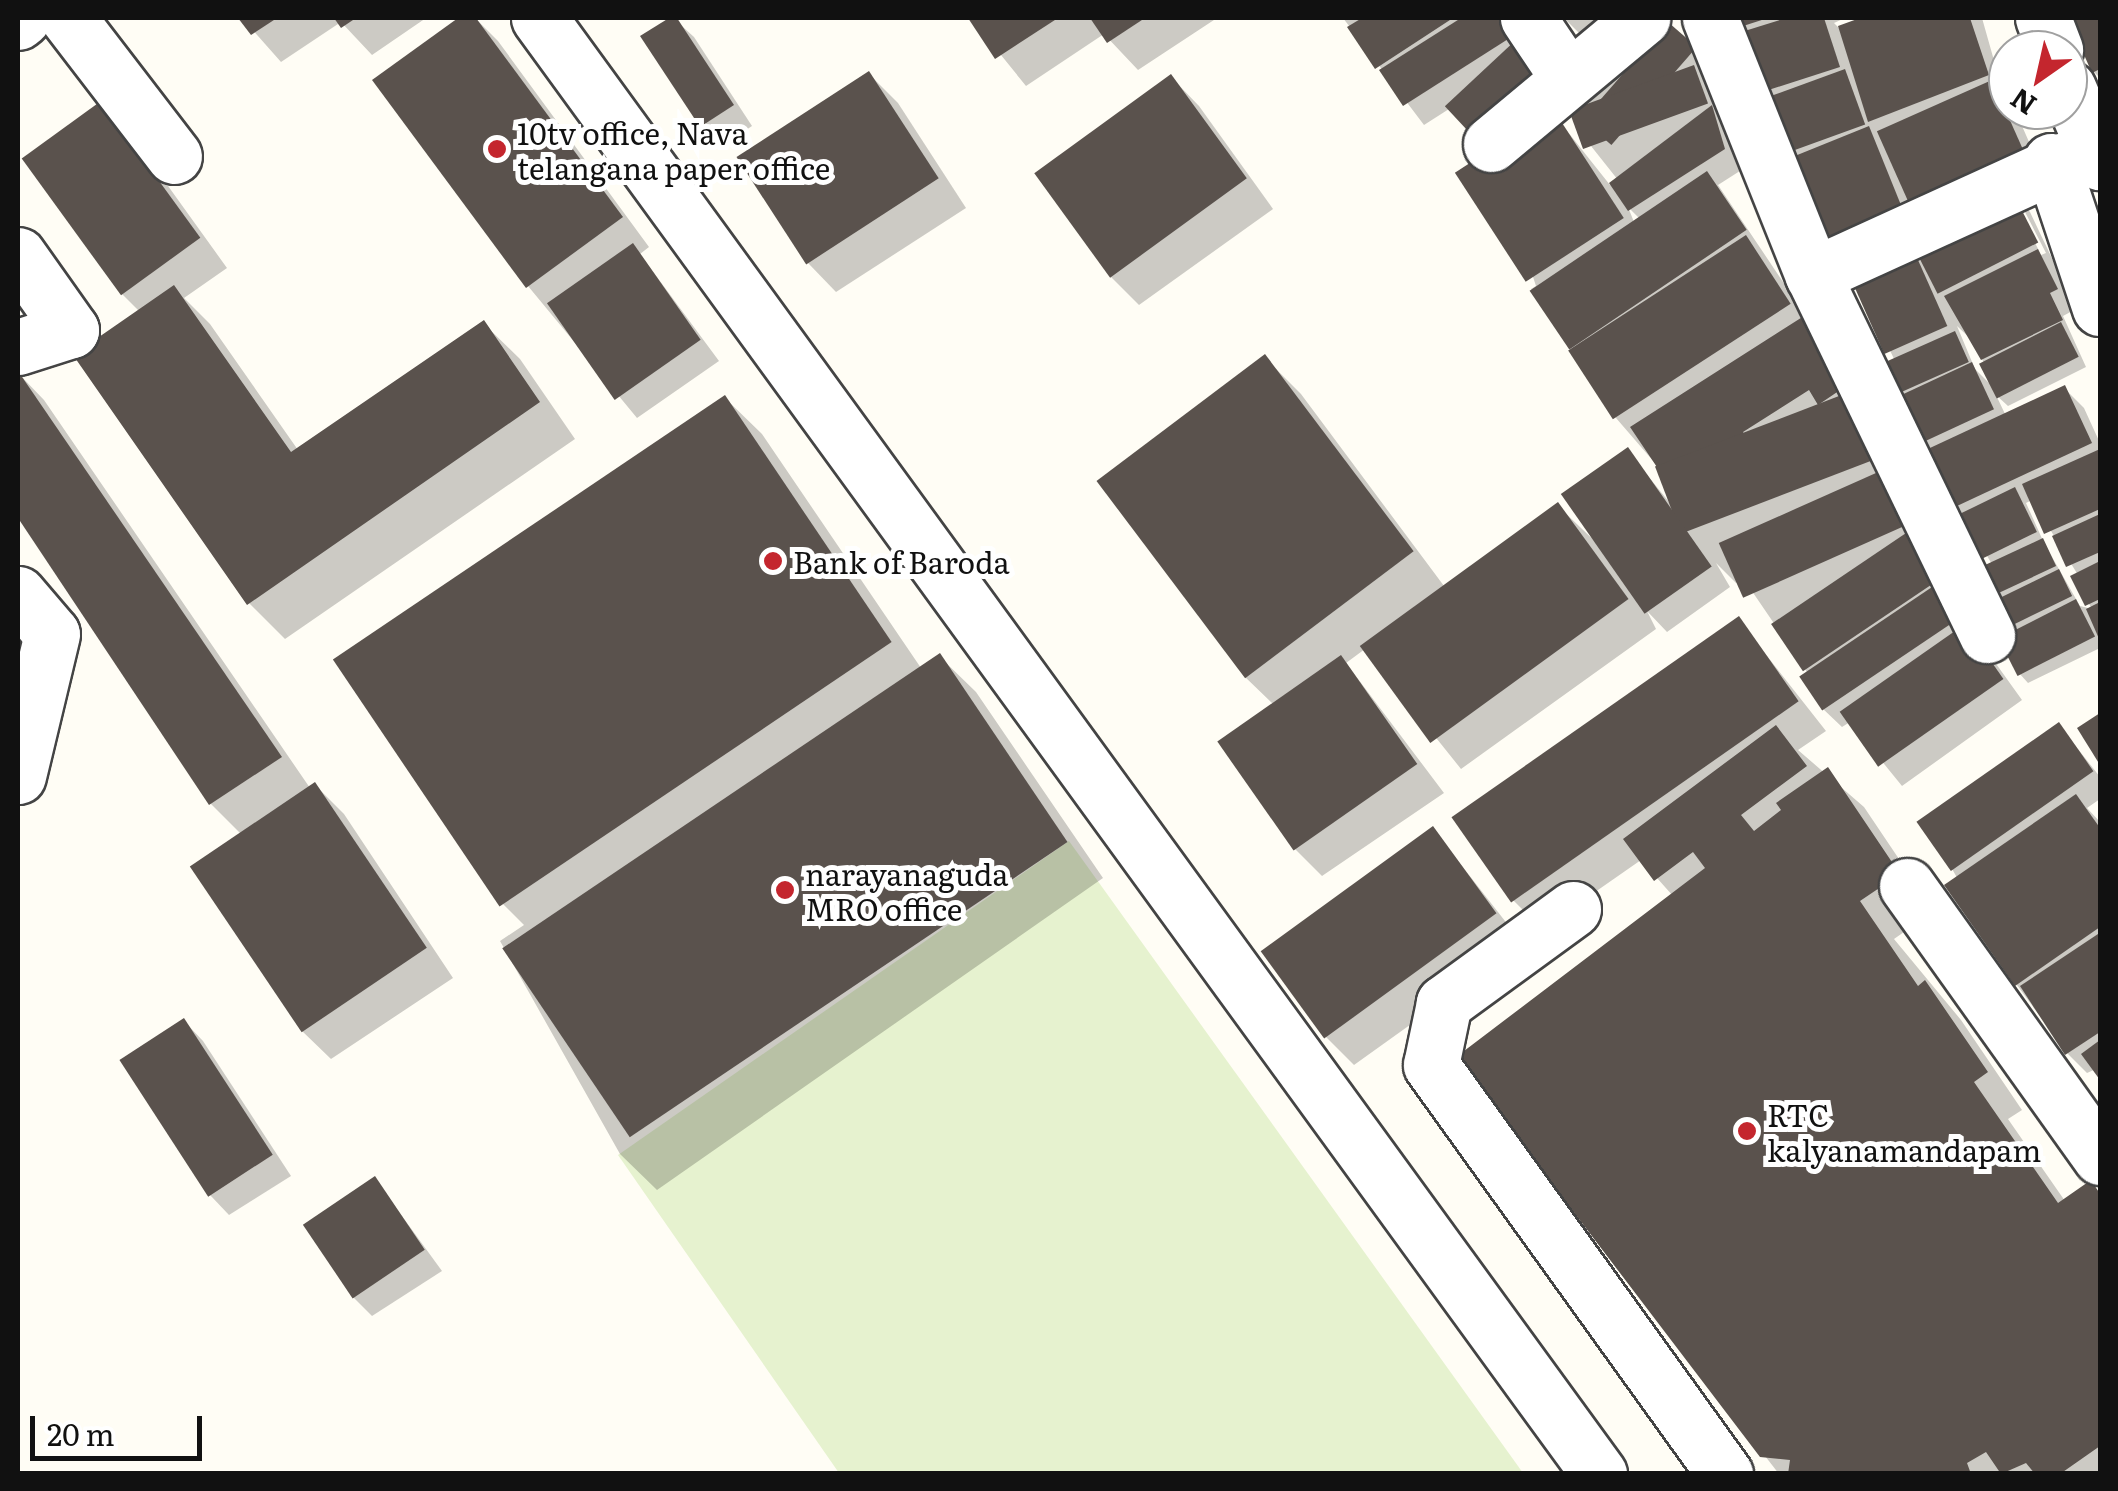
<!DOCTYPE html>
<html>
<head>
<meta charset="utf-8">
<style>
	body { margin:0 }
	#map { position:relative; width:2118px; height:1491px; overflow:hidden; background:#fffdf5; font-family:Literata,serif }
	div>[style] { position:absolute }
	.pitch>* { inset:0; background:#e6f2cf }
	.shadow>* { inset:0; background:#0003 }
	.building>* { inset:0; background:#5a524d; transform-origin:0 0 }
	.roads { filter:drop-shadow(2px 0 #444) drop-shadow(-2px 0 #444) drop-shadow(0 2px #444) drop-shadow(0 -2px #444) }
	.minor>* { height:55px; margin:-27.5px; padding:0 27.5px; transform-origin:27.5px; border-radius:27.5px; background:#fff }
	.dots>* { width:28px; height:28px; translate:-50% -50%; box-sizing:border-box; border:5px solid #fff; border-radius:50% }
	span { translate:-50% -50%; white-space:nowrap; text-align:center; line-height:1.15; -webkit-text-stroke:10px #fff; paint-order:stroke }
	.poi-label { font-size:30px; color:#111 }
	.left { translate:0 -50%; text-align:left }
	.frame { position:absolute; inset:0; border:20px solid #111; pointer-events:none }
	.north { position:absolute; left:1988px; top:30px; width:100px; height:100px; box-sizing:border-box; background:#fff; border:2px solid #a0a0a0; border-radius:50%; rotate:214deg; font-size:28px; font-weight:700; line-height:40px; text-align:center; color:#111 }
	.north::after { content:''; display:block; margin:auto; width:35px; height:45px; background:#c4262e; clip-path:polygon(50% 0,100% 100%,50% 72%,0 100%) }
	.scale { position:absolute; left:30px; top:1416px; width:172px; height:45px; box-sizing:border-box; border:5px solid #111; border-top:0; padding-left:12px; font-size:30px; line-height:35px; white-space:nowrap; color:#111; -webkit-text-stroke:8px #fff; paint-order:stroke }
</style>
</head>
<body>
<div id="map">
	<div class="pitch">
		<div style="clip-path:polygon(1069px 841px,1523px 1473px,839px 1473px,618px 1155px)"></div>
	</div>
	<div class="shadow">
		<div style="clip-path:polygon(242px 18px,426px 18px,372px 55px,341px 22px,281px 62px)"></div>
		<div style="clip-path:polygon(462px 18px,475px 18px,498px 41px,649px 247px,640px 254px,719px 361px,637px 418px,528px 286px,375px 80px)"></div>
		<div style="clip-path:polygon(673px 18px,694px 37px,752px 126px,722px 146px,644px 37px)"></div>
		<div style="clip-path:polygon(971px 18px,1217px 18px,1138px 70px,1104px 34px,1026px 86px)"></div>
		<div style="clip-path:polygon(evenodd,1343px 18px,1508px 18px,1552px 112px,1610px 185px,1618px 180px,1591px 146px,1600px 139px,1572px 106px,1668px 25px,1715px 68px,1703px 78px,1713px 88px,1743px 169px,1718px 185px,1818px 334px,1984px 647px,2022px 700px,1902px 786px,1850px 722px,1842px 727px,1822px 708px,1801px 676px,1807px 672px,1743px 578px,1736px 583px,1716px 563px,1730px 587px,1667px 632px,1647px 611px,1656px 629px,1461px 769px,1365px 649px,1346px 663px,1444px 793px,1322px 876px,1293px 847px,1273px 704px,1244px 676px,1100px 481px,1265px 358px,1301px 394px,1444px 586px,1557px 505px,1604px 550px,1627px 450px,1673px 507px,1686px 499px,1616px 418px,1531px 289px,1536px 286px,1492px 152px,1449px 109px,1424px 125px,1343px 18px,1628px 207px,1639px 218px,1634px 222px,1628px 207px)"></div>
		<div style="clip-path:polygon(1564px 18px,1621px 18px,1586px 40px)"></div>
		<div style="clip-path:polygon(evenodd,1739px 18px,1845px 18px,1834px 23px,1839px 28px,1858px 21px,1854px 18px,1982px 18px,2008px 110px,2015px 110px,2044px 176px,2009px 191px,2030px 212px,2076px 309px,2063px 316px,2086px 367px,2008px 406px,1996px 395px,2006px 416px,2064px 388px,2084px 408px,2100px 443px,2100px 648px,2028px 683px,2019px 673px,1977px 574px,1993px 566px,1895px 400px,1895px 361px,1805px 172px,1781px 154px,1739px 18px,2020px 212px,2025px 212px,2046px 253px,2041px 255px,2020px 212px,1739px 18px,1957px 326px,1976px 344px,1994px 388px,1975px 369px,1957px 326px,1739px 18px,2032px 500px,2078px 575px,2073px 577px,2092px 609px,2080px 606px,2044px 543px,2026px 503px,2032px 500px)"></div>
		<div style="clip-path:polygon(2070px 18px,2100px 18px,2100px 78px,2094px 72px)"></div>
		<div style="clip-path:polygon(869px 74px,898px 103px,966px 208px,836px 292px,808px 263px)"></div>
		<div style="clip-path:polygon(1171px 77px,1199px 106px,1273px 209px,1139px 305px,1110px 276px,1036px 173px)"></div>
		<div style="clip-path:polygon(130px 133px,227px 268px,184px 298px,210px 324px,298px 450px,483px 323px,520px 359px,575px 439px,285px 639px,249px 603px,140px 312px,122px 294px)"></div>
		<div style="clip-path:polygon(18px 373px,44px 400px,310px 788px,315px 785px,344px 814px,453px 978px,331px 1059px,302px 1031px,241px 834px,210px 803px,18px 514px)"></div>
		<div style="clip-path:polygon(725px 398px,762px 434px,921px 668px,939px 656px,976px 692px,1103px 878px,657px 1190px,620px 1154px,500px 941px,524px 925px,503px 904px)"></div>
		<div style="clip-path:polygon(1738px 619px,1826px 731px,1798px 750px,1864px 807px,1934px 911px,1894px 939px,1961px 1020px,2022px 1110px,2008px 1119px,2065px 1201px,2091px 1183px,2100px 1193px,2100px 1474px,1779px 1474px,1582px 1220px,1572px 1227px,1535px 1191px,1673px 896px,1641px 860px,1542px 929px,1513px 900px)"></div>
		<div style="clip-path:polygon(2059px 725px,2100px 777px,2100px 799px,2087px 808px,2100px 822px,2100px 1075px,2096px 1069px,2087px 1073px,2067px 1053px,2017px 985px,1951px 867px)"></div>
		<div style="clip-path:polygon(1433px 829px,1523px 944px,1354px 1065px,1325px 1036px)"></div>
		<div style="clip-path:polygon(184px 1021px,203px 1041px,291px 1176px,229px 1215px,210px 1195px)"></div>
		<div style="clip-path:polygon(375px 1179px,442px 1271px,372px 1316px,353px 1297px)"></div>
	</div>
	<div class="building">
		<div style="clip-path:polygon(238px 18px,277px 18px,251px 35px)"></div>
		<div style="clip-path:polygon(334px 18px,356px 18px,341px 28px)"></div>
		<div style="clip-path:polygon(458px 18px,476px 18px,623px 217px,526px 288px,372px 80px)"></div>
		<div style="clip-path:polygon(669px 18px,677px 18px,734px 105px,700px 127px,640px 36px)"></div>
		<div style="clip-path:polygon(968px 18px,1058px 18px,995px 59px)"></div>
		<div style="clip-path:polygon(1090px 18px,1145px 18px,1107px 43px)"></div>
		<div style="clip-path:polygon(1362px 18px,1453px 18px,1375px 69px,1347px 27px)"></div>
		<div style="clip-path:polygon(1461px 18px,1505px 18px,1516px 34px,1403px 106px,1379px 70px)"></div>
		<div style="clip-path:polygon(1737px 18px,1768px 18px,1740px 27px)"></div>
		<div style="clip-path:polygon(1786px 18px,1824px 18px,1840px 67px,1756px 94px,1735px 34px)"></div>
		<div style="clip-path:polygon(1860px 18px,1970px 18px,1989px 75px,1868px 122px,1838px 26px)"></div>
		<div style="clip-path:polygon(2068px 18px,2100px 18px,2100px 69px,2092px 73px)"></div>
		<div style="left:1668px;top:22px;width:38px;height:130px;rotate:41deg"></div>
		<div style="left:1518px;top:38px;width:50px;height:100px;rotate:47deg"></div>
		<div style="left:1694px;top:65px;width:41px;height:133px;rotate:70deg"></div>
		<div style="left:1845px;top:69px;width:59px;height:91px;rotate:70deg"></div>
		<div style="left:869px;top:71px;width:128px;height:158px;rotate:57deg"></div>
		<div style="left:1171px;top:74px;width:129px;height:169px;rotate:54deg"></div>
		<div style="left:1992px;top:80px;width:83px;height:126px;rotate:66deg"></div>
		<div style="left:101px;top:101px;width:169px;height:98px;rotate:54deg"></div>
		<div style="clip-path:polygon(1712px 105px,1725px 149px,1628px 211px,1609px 183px)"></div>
		<div style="left:1553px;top:109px;width:130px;height:117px;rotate:57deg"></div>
		<div style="left:1869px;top:126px;width:98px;height:80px;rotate:68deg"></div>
		<div style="left:1707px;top:171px;width:71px;height:214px;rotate:56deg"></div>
		<div style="left:2011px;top:189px;width:60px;height:113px;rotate:63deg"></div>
		<div style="left:1746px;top:235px;width:82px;height:212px;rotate:57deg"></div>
		<div style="left:633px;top:243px;width:118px;height:105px;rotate:55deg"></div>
		<div style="clip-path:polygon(2038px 249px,2058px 289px,2050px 293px,2063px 320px,1981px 360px,1944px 296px)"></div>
		<div style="left:1914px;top:251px;width:82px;height:69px;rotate:66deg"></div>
		<div style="clip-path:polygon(174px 285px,291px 452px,484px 320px,540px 402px,247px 605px,73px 355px)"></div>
		<div style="clip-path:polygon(1804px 316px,1849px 384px,1818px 405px,1809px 390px,1743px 432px,1750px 444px,1697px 479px,1691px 470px,1669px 485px,1630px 427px)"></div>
		<div style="left:2061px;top:322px;width:39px;height:92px;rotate:63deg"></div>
		<div style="left:1955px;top:331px;width:34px;height:83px;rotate:66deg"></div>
		<div style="left:1265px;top:354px;width:247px;height:211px;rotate:53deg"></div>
		<div style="left:1972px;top:362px;width:52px;height:88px;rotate:65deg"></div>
		<div style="clip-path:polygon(18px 371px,282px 757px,209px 805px,18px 518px)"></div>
		<div style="left:2065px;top:385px;width:64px;height:152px;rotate:65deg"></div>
		<div style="left:1852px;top:391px;width:72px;height:211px;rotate:69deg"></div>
		<div style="left:725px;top:395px;width:298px;height:473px;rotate:56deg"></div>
		<div style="left:1628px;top:447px;width:146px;height:82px;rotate:55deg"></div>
		<div style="clip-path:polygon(2100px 449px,2100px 509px,2044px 534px,2022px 484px)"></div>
		<div style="left:1885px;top:469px;width:60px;height:182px;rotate:66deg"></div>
		<div style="left:2015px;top:487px;width:50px;height:60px;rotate:64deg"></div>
		<div style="left:1558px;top:502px;width:120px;height:245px;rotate:54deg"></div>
		<div style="clip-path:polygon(2100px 514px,2100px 552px,2066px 567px,2052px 536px)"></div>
		<div style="left:1912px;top:529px;width:57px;height:170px;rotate:56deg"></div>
		<div style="left:2043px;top:538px;width:31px;height:77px;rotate:65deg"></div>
		<div style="clip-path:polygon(2100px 561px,2100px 599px,2085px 606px,2070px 576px)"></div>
		<div style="left:2059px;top:569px;width:30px;height:74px;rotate:64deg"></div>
		<div style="left:1941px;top:581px;width:41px;height:171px;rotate:56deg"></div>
		<div style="left:2076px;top:599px;width:42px;height:87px;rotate:63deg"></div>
		<div style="clip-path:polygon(2100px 602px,2100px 641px,2086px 609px)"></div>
		<div style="left:1739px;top:616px;width:104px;height:351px;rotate:55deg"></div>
		<div style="left:1965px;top:624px;width:67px;height:153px;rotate:55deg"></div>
		<div style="left:940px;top:653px;width:228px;height:528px;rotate:56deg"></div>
		<div style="left:1341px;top:655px;width:133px;height:151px;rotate:55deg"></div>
		<div style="clip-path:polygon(2100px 713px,2100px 765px,2077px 728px)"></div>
		<div style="left:2059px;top:722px;width:60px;height:174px;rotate:55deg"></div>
		<div style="clip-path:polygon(1776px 725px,1807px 766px,1741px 815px,1754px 831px,1781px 810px,1776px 803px,1828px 767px,1900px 874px,1860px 901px,1918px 986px,1925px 980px,1988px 1072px,1974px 1082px,2058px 1203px,2091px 1180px,2100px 1194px,2100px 1446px,2060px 1474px,2035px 1474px,2026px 1463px,2001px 1474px,1986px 1452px,1967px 1463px,1971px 1474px,1788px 1474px,1790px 1460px,1760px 1457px,1550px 1181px,1533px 1192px,1439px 1070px,1705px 868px,1693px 852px,1654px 881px,1623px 839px)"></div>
		<div style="left:315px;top:782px;width:200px;height:151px;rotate:56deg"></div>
		<div style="clip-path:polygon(2076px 794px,2100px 828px,2100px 927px,2015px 986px,1944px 885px)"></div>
		<div style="left:1433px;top:826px;width:108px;height:213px;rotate:54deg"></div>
		<div style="clip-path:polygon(2098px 934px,2100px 1032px,2065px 1055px,2020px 986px)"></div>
		<div style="left:184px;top:1018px;width:163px;height:77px;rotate:57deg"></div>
		<div style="clip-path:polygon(2100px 1040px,2100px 1080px,2081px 1054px)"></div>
		<div style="left:375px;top:1176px;width:89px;height:87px;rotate:56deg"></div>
	</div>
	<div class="roads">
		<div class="minor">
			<div style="left:68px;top:18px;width:174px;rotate:52.5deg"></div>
			<div style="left:539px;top:18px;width:1801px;rotate:53.94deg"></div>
			<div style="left:1528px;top:18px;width:70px;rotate:56.1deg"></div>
			<div style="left:1710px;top:18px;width:277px;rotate:68.2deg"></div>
			<div style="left:1813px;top:275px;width:400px;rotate:64.2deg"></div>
			<div style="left:2043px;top:18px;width:34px;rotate:69deg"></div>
			<div style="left:18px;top:22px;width:6px;rotate:-39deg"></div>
			<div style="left:2068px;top:88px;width:81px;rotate:66.6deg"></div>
			<div style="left:1491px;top:144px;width:197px;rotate:-39.8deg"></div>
			<div style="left:2051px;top:161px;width:155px;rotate:71.6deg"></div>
			<div style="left:18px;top:255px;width:92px;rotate:54.8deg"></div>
			<div style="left:71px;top:330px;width:56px;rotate:162.2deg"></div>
			<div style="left:1813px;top:275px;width:309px;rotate:-24.5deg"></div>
			<div style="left:18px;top:594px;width:52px;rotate:49.6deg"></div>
			<div style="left:52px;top:634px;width:146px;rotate:103.5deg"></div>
			<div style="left:1907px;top:886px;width:333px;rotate:54.5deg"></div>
			<div style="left:1573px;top:909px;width:160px;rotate:143.9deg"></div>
			<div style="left:1444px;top:1003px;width:63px;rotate:101.8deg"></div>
			<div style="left:1431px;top:1065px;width:504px;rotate:54.29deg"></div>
		</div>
	</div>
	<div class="dots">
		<div style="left:497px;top:149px;background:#c4262e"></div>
		<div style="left:773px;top:561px;background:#c4262e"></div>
		<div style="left:785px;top:890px;background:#c4262e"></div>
		<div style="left:1747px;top:1131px;background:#c4262e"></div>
	</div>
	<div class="poi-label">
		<span class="left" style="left:517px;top:149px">10tv office, Nava<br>telangana paper office</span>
		<span class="left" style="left:793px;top:561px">Bank of Baroda</span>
		<span class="left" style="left:805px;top:890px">narayanaguda<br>MRO office</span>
		<span class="left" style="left:1767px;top:1131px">RTC<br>kalyanamandapam</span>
	</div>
	<div class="frame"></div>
	<div class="north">N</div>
	<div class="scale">20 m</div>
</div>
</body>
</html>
